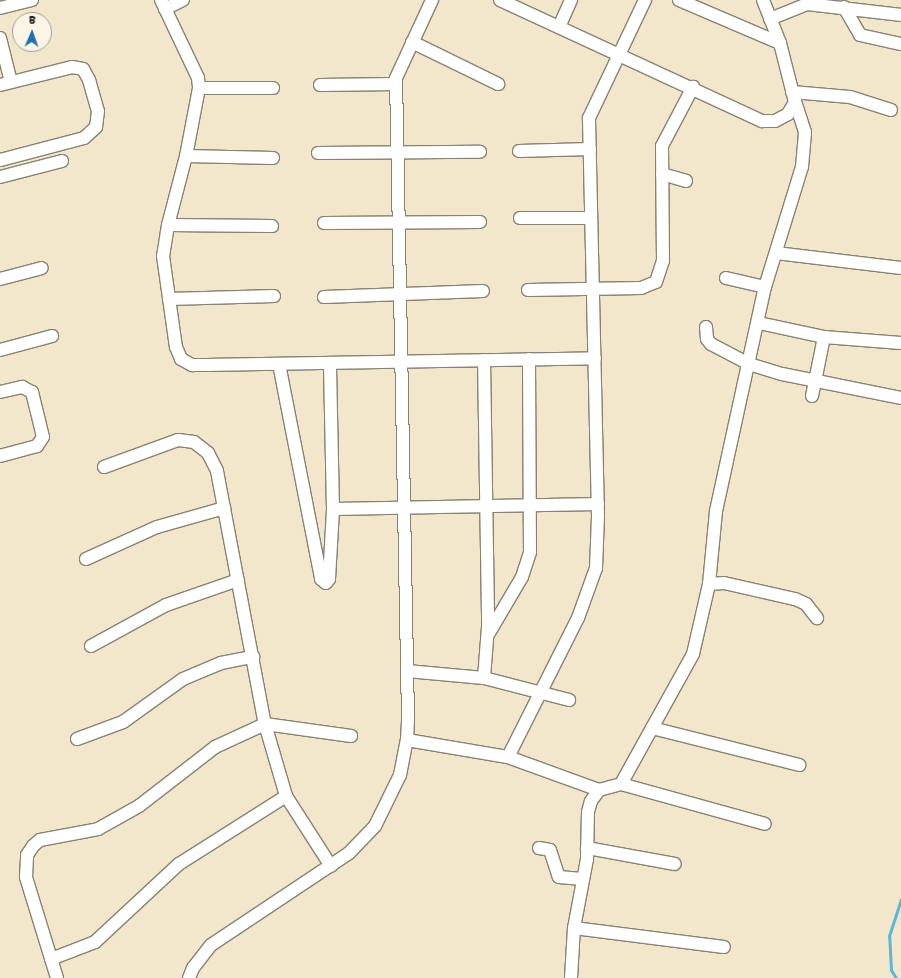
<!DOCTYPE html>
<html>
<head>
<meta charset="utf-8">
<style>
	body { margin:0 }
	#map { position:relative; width:901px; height:978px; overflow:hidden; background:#f2e7cb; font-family:"Shantell Sans",sans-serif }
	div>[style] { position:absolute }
	.stream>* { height:3px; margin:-1.5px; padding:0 1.5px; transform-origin:1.5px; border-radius:1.5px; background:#5ab7d8 }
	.roads { filter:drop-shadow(1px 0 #878274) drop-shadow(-1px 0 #878274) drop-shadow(0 1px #878274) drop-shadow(0 -1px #878274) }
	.minor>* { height:12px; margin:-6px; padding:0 6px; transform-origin:6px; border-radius:6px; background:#fff }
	span { translate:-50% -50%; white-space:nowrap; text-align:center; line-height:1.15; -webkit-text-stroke:3.5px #fcf5e5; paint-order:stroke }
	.north { position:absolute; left:12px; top:12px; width:40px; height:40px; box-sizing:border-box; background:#fcf5e5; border:1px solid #a29e95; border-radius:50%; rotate:2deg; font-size:11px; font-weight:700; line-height:16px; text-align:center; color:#1c1c1c }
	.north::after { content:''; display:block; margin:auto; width:14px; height:18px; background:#1f6fb2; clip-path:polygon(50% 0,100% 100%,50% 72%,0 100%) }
</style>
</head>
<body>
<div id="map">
	<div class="stream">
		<div style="left:896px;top:978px;width:9px;rotate:-122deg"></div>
		<div style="left:891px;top:970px;width:34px;rotate:-93deg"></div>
		<div style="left:889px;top:936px;width:38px;rotate:-72deg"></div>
	</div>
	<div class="roads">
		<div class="minor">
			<div style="left:161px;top:0;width:86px;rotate:64.6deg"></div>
			<div style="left:198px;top:78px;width:10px;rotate:84deg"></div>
			<div style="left:199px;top:88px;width:69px;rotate:100.8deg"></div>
			<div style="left:186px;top:156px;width:71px;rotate:104.6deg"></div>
			<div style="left:168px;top:225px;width:31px;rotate:99deg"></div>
			<div style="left:163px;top:256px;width:92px;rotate:81.9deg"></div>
			<div style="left:176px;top:347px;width:13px;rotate:67deg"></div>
			<div style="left:181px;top:359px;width:13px;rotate:29deg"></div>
			<div style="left:192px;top:365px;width:18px"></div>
			<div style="left:210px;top:365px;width:385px;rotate:-1deg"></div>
			<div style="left:500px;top:0;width:289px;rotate:24.8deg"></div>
			<div style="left:762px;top:121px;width:13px"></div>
			<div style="left:775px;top:121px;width:15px;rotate:-28deg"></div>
			<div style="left:788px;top:114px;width:14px;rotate:-60deg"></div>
			<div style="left:795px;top:102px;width:61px;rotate:-104.3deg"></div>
			<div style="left:780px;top:43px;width:46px;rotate:-111.6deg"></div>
			<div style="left:679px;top:0;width:110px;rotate:23.1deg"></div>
			<div style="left:844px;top:7px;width:32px;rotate:60deg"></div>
			<div style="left:860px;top:35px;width:42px;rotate:12.4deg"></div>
			<div style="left:0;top:8px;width:33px;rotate:-14deg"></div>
			<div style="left:165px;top:9px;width:20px;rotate:-27deg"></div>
			<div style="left:770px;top:19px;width:40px;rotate:-22deg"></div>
			<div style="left:807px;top:4px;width:95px;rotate:6.7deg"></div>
			<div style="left:559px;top:27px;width:30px;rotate:-66deg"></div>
			<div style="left:0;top:38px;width:45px;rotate:76deg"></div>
			<div style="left:412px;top:42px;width:96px;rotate:26deg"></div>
			<div style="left:0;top:85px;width:74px;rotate:-14deg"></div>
			<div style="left:72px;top:67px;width:11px;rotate:10deg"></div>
			<div style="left:83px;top:69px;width:13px;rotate:61deg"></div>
			<div style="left:89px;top:80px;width:32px;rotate:74deg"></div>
			<div style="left:98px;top:111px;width:16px;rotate:97deg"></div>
			<div style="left:96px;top:127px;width:16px;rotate:137deg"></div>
			<div style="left:84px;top:138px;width:87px;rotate:165.3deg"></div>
			<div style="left:320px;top:85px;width:76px;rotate:-0.8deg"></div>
			<div style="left:199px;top:88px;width:74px"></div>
			<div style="left:792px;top:92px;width:58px;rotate:4.9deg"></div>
			<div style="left:850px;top:97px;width:43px;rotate:17.6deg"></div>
			<div style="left:519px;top:151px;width:71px;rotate:-1.6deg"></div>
			<div style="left:318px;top:153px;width:162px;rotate:-0.4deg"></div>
			<div style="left:186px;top:156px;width:87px;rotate:1.3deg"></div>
			<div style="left:662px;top:174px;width:25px;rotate:16deg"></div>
			<div style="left:0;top:177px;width:64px;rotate:-14.5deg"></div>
			<div style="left:520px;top:218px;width:71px"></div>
			<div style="left:324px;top:223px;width:156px;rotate:-0.4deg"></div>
			<div style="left:168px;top:225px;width:104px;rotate:0.6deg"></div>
			<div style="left:776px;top:253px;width:126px;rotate:6.8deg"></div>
			<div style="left:726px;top:278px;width:40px;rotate:13deg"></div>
			<div style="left:0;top:279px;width:43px;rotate:-14.7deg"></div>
			<div style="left:528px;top:290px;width:113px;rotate:-1deg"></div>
			<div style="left:641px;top:288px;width:16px;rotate:-22deg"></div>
			<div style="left:656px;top:282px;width:22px;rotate:-72deg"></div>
			<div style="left:663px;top:261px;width:115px;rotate:-90.5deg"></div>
			<div style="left:662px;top:146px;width:67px;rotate:-62.3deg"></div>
			<div style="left:324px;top:297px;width:159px;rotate:-2.2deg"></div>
			<div style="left:169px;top:299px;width:105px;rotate:-1.6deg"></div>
			<div style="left:759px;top:323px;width:66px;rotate:12.2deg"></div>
			<div style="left:824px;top:337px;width:77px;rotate:4.5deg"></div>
			<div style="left:706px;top:327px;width:12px;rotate:85deg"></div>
			<div style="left:707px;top:339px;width:6px;rotate:51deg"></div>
			<div style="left:711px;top:344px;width:43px;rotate:27.8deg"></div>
			<div style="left:749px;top:364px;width:34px;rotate:17deg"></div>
			<div style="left:782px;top:374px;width:121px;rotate:11.4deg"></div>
			<div style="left:0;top:350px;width:54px;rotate:-15.1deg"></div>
			<div style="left:484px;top:360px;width:267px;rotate:89.1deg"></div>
			<div style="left:488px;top:627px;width:51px;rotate:94.5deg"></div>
			<div style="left:279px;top:364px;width:219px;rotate:78.9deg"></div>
			<div style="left:321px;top:579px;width:6px;rotate:39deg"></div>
			<div style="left:326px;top:583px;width:5px;rotate:-53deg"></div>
			<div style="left:329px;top:579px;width:70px;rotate:-86.7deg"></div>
			<div style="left:333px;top:509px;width:146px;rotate:-91.2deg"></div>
			<div style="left:0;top:392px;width:23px;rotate:-13deg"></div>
			<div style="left:22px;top:387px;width:11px;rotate:27deg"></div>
			<div style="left:32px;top:392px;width:46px;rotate:76.3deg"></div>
			<div style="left:43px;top:437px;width:11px;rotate:124deg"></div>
			<div style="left:37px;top:446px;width:38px;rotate:165deg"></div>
			<div style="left:812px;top:396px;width:60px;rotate:-78.5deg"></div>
			<div style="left:104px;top:467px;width:79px;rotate:-20deg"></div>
			<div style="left:178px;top:440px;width:16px;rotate:7deg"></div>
			<div style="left:194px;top:442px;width:18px;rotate:38deg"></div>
			<div style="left:208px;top:453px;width:20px;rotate:63deg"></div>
			<div style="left:217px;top:471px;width:258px;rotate:79.3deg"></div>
			<div style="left:265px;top:724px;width:75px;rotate:73.7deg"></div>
			<div style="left:286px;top:796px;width:83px;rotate:57.3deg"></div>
			<div style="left:333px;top:509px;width:265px;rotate:-1.1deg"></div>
			<div style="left:86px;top:559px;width:78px;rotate:-24.3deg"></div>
			<div style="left:157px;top:527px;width:70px;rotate:-15.8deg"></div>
			<div style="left:709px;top:584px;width:15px;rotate:-4deg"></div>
			<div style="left:724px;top:583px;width:73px;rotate:12.7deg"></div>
			<div style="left:795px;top:599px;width:12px;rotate:24deg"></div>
			<div style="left:806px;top:604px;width:18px;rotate:52deg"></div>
			<div style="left:489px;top:633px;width:65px;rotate:-59.5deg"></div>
			<div style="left:522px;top:577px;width:26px;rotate:-72deg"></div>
			<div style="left:530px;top:552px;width:193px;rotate:-90.3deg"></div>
			<div style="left:91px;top:646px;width:85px;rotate:-28.7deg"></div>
			<div style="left:166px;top:605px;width:76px;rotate:-19.1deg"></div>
			<div style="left:407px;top:671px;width:77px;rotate:5.2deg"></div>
			<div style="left:484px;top:678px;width:88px;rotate:14.5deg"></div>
			<div style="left:652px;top:728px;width:152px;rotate:14.1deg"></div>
			<div style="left:77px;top:739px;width:49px;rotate:-20.3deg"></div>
			<div style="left:123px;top:722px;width:74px;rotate:-35.6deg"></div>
			<div style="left:183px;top:679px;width:41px;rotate:-22.8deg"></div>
			<div style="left:221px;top:663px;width:33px;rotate:-11deg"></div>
			<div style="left:407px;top:740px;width:102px;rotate:9.6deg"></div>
			<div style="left:508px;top:757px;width:97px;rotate:19.9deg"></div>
			<div style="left:599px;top:790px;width:23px;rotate:-15deg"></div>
			<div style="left:621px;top:784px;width:149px;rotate:15.5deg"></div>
			<div style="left:508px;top:757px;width:156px;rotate:-63.3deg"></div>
			<div style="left:578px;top:618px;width:53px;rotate:-70.2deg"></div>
			<div style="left:596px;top:568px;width:52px;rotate:-87.8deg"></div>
			<div style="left:598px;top:516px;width:398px;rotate:-91.3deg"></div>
			<div style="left:589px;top:118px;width:131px;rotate:-64.6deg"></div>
			<div style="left:621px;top:784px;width:149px;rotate:-61deg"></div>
			<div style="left:693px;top:654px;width:72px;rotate:-77.1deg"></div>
			<div style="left:709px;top:584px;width:73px;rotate:-84.5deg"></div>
			<div style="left:716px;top:511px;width:229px;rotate:-77.7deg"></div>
			<div style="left:765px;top:287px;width:126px;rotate:-72.9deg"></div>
			<div style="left:802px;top:167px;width:35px;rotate:-85deg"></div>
			<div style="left:805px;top:132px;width:32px;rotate:-108deg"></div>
			<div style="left:539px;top:848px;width:11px;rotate:10deg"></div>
			<div style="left:550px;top:850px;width:28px;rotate:72deg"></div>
			<div style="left:559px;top:877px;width:23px;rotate:5deg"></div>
			<div style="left:587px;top:848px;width:89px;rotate:10.3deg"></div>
			<div style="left:574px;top:928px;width:151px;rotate:7.2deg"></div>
			<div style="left:51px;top:959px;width:47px;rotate:-21.1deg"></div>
			<div style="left:95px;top:942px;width:115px;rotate:-42.9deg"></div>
			<div style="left:179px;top:864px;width:127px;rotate:-32.4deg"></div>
			<div style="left:57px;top:978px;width:106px;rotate:-107.1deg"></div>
			<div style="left:26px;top:877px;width:22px;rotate:-87deg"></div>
			<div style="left:27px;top:855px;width:11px;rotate:-56deg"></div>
			<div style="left:33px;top:846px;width:9px;rotate:-41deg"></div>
			<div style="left:40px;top:840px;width:59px;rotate:-10.7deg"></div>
			<div style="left:98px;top:829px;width:47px;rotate:-29.3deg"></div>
			<div style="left:139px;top:806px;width:96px;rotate:-37.8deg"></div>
			<div style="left:215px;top:747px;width:55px;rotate:-24.7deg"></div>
			<div style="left:265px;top:724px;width:87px;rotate:7.9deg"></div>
			<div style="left:189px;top:978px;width:11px;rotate:-68deg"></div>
			<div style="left:193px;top:968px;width:29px;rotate:-52deg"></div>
			<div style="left:211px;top:945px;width:166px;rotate:-33.7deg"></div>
			<div style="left:349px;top:853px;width:37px;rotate:-46deg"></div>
			<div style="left:375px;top:826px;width:57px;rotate:-63.9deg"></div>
			<div style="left:400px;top:775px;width:36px;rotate:-79deg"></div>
			<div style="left:407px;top:740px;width:21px;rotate:-87deg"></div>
			<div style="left:408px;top:719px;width:641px;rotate:-91.07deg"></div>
			<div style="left:396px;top:78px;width:86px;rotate:-65.2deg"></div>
			<div style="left:571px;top:978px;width:50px;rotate:-86.6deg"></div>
			<div style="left:574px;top:928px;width:70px;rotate:-79.3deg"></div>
			<div style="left:587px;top:859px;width:47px;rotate:-88.8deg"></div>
			<div style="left:588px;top:812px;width:11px;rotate:-75deg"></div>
			<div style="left:591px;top:801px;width:14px;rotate:-54deg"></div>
		</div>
	</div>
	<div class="north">B</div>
</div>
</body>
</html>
